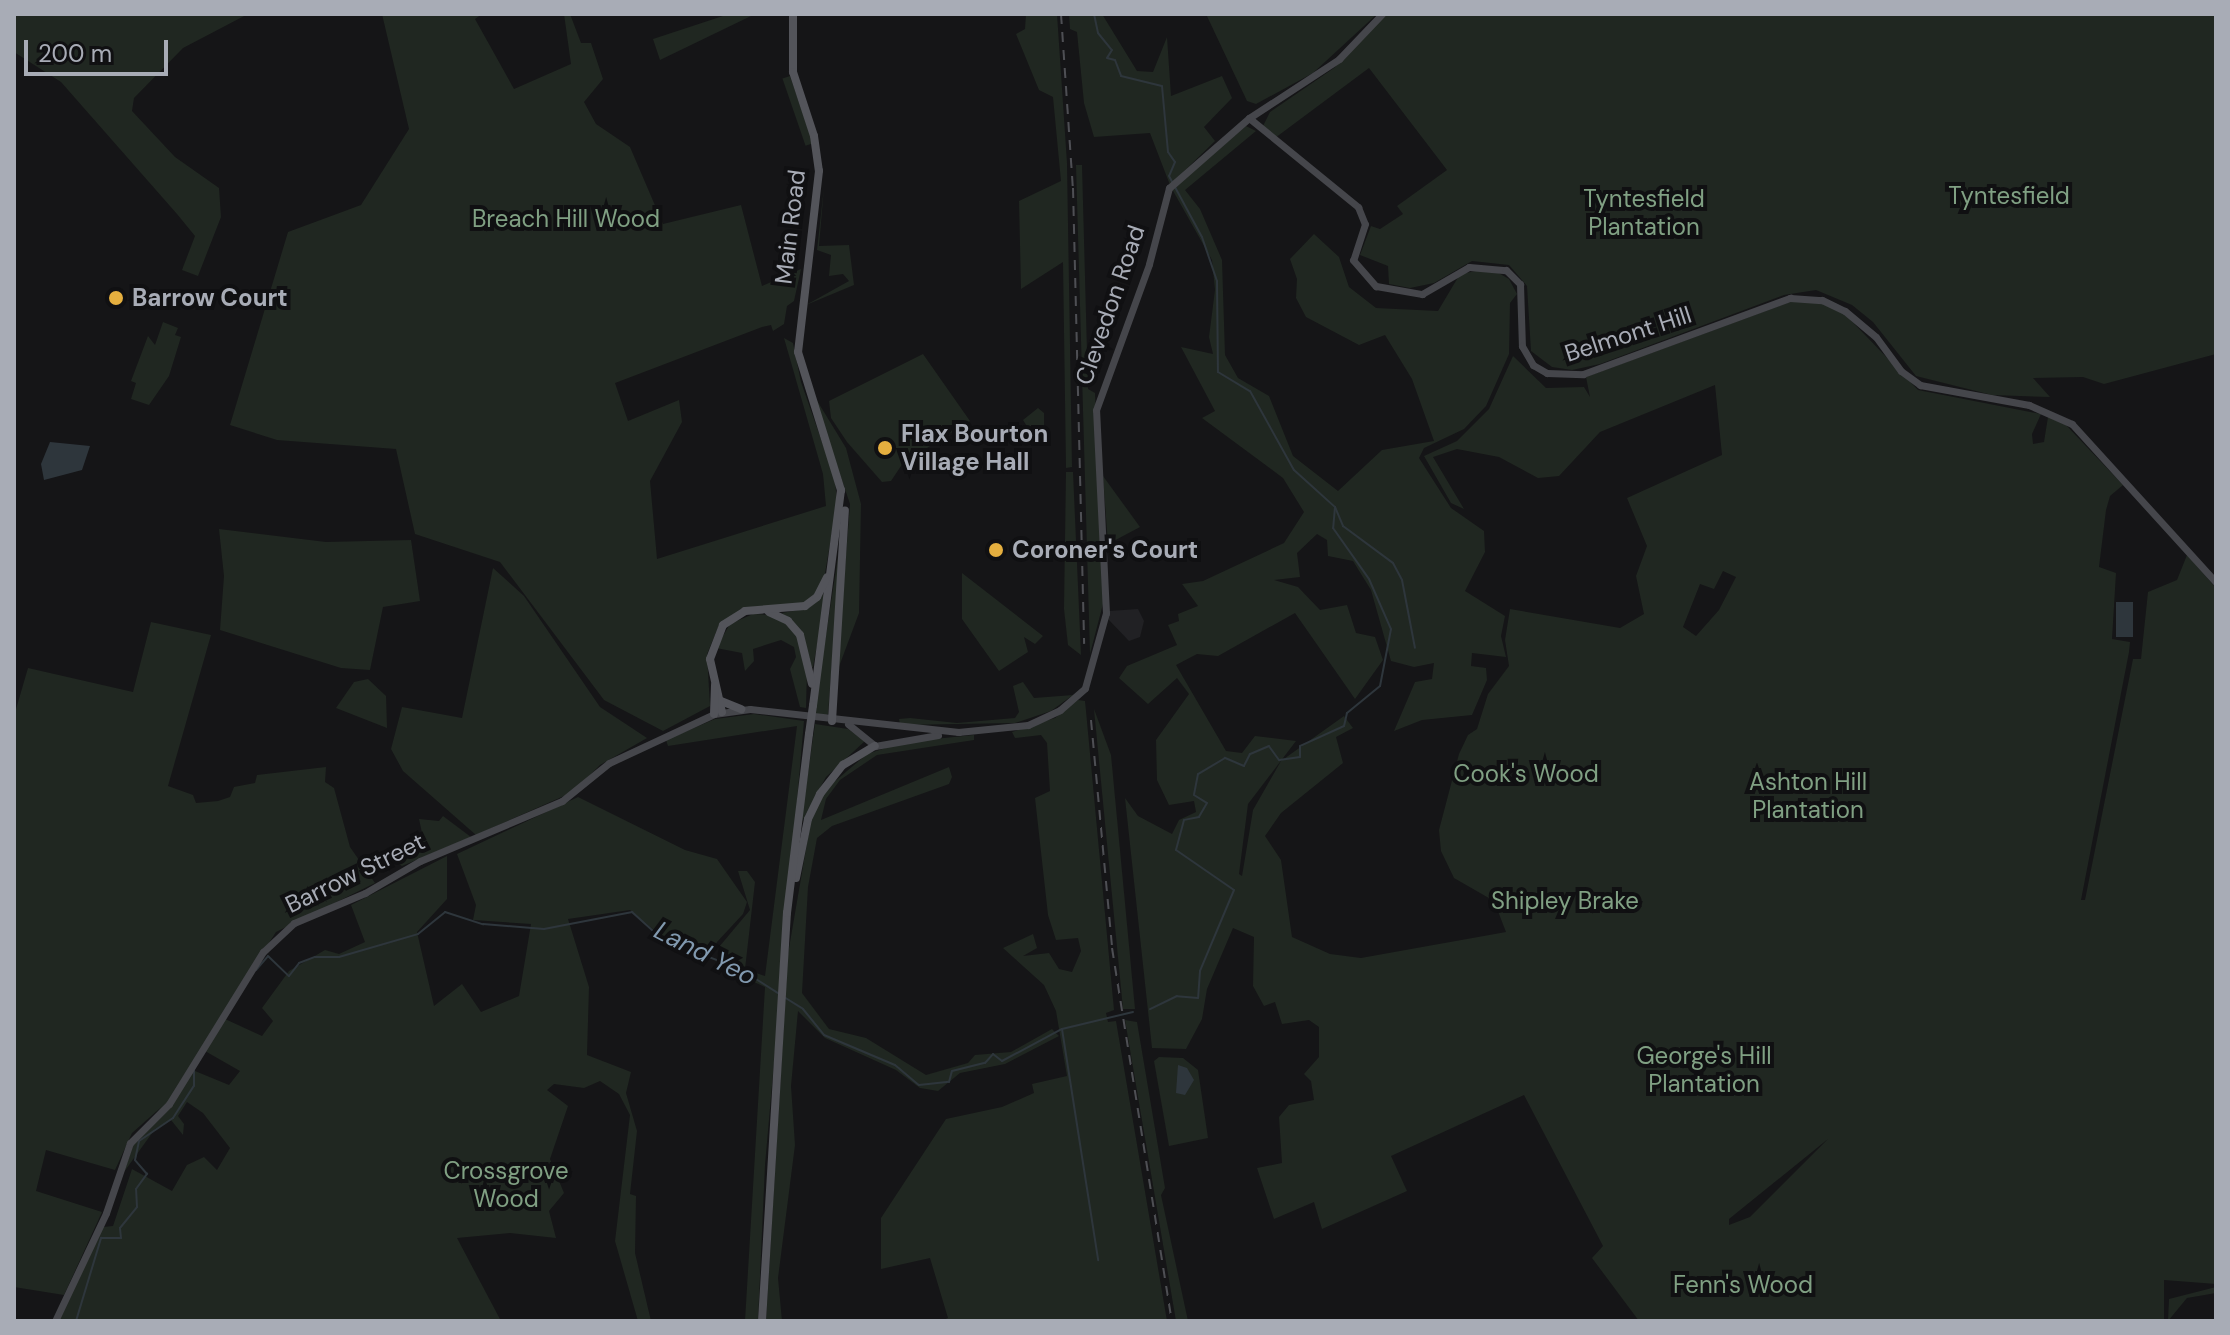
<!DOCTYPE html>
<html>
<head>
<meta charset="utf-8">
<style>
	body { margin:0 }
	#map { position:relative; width:2230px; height:1335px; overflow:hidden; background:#151517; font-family:"DM Sans",sans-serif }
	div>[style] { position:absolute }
	.built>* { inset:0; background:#212124 }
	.green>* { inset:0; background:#202721; transform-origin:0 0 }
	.water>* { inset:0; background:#2e363c; transform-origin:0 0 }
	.stream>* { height:2px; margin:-1px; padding:0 1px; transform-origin:1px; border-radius:1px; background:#2e363c }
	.secondary>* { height:7px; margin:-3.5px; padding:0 3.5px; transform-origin:3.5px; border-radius:3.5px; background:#45464b }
	.primary>* { height:8px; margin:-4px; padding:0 4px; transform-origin:4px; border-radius:4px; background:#53545a }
	.rail>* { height:2px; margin-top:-1px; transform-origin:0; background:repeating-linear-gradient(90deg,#4e4f54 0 10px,transparent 0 18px) }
	.primary-bridge>* { height:8px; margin:-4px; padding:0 4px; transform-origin:4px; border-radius:4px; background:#53545a }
	.dots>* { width:22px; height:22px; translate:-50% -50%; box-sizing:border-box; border:4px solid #101012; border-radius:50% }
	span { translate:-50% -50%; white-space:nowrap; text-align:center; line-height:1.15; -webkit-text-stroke:8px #101012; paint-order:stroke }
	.park-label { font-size:24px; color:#80a083 }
	.street-label { font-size:24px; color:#a8acb6 }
	.poi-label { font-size:24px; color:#a8acb6; font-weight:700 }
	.left { translate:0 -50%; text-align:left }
	.water-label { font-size:26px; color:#8199af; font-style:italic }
	.frame { position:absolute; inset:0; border:16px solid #a8acb6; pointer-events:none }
	.scale { position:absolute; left:24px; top:40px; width:144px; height:36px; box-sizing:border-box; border:4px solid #a8acb6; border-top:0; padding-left:10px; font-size:24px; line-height:28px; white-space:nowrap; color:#a8acb6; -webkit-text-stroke:6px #101012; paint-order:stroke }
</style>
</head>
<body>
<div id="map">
	<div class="built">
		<div style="clip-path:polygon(1138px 609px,1144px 621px,1140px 637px,1129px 641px,1108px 619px,1109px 611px)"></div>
	</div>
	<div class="green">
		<div style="clip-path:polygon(14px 14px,248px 14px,183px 48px,134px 98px,132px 111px,175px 157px,219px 188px,221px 217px,198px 276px,182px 270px,195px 236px,177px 214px,61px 82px,14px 52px)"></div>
		<div style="clip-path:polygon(382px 14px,482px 14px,475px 19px,514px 89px,571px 64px,564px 14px,570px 14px,581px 43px,591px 43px,603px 79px,584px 102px,596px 124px,630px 147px,663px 224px,741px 205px,762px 286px,801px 269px,794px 301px,787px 306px,784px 324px,773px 331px,771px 325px,762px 327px,615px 383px,628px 421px,679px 400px,682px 422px,650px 481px,657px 559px,826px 506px,823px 474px,784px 338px,793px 343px,801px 382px,835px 479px,837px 503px,823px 585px,803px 605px,752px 607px,720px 623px,707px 654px,710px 706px,663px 731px,604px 700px,500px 562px,415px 534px,396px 449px,277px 440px,230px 425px,288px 232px,361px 205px,409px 129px)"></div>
		<div style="clip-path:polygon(729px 14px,751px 16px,660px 60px,653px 39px)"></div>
		<div style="clip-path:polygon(1026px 14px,1057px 14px,1067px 163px,1072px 467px,1066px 468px,1063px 262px,1021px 289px,1019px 201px,1061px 181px,1053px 97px,1039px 90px,1016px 34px,1025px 29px)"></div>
		<div style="clip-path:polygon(1069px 14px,1102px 14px,1137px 71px,1153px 72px,1167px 37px,1171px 96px,1222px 76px,1232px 98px,1204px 127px,1215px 141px,1170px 185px,1150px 133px,1094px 137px,1084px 103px,1077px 32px,1070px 29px)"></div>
		<div style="clip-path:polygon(1206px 14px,1377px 14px,1313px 73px,1256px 104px,1247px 101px)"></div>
		<div style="clip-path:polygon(1386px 14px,2216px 14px,2216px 354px,2104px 384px,2083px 377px,2033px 378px,2050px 397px,1992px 395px,1916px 376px,1873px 322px,1852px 305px,1816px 290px,1784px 295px,1600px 364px,1572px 370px,1552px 367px,1531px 351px,1527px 286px,1509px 265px,1472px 261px,1434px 283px,1410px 288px,1389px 284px,1388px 266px,1360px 255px,1371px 226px,1380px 229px,1403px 214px,1397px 206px,1447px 170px,1369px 68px,1275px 138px,1263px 126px,1270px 112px,1334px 68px)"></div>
		<div style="left:790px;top:76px;width:71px;height:8px;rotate:71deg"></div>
		<div style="clip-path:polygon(evenodd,1246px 126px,1256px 131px,1185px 190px,1200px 209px,1222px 260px,1225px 355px,1238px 378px,1269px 396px,1293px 456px,1338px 491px,1382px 450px,1434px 441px,1412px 379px,1385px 335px,1359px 345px,1306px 317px,1296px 298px,1297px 279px,1290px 259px,1314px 234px,1339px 257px,1349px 287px,1376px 308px,1438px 311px,1460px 274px,1476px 271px,1495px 271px,1509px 279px,1517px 294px,1510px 303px,1509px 354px,1486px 406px,1464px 429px,1424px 448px,1419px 458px,1451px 508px,1484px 531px,1485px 552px,1465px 591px,1505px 616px,1501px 636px,1506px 657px,1472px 653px,1471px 666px,1486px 668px,1487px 680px,1472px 715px,1422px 720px,1394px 731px,1415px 682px,1432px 679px,1434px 663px,1414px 667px,1391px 661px,1371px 590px,1353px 561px,1328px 556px,1327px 540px,1317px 534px,1297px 553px,1300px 577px,1274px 580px,1298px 587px,1320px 610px,1347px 605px,1356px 633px,1375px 637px,1383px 660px,1355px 699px,1295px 613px,1218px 656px,1197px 654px,1176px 665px,1226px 751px,1242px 753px,1255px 736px,1296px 741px,1248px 804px,1239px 874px,1242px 876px,1253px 810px,1281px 761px,1344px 716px,1353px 728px,1336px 737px,1343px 763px,1281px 813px,1265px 836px,1281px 860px,1292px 937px,1330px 954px,1361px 958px,1506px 932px,1494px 901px,1454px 878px,1441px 851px,1439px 830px,1459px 754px,1468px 735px,1477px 729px,1488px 694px,1509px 666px,1505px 640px,1510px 609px,1620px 628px,1644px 614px,1636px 576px,1647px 546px,1627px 498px,1722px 455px,1715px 385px,1600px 432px,1559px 476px,1538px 478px,1499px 457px,1457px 449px,1433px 457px,1464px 509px,1451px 503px,1424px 456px,1457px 441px,1489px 409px,1513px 356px,1546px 388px,1584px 387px,1590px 397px,1586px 377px,1790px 302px,1810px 300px,1841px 310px,1918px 390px,2041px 414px,2032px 434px,2033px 444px,2044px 442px,2048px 417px,2066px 425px,2123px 485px,2110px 496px,2106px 510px,2099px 567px,2116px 573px,2112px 639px,2130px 642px,2129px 652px,2081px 900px,2085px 900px,2133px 659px,2141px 659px,2148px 592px,2177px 580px,2187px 555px,2216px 588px,2216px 1284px,2164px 1280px,2164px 1321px,1639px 1321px,1592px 1258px,1603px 1246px,1524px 1095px,1391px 1156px,1407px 1191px,1322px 1229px,1314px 1202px,1274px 1219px,1257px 1168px,1282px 1163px,1279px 1117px,1289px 1105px,1314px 1100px,1311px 1081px,1304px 1074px,1319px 1057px,1319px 1027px,1309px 1020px,1282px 1024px,1275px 1002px,1264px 1006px,1253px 986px,1254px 937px,1233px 928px,1207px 989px,1202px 1019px,1186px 1049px,1152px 1048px,1125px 798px,1138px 816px,1172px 834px,1179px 820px,1196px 812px,1194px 801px,1169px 805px,1157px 780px,1156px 740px,1189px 694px,1177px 678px,1148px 704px,1119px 678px,1127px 666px,1177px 645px,1168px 625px,1179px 621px,1178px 614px,1198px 606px,1182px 584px,1203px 581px,1284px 543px,1304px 512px,1283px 478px,1202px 418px,1215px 411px,1181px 347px,1213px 354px,1209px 337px,1215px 290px,1212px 260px,1172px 189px,1246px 126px,1723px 571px,1736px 577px,1719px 610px,1696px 636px,1683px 627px,1700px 584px,1714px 589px,1723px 571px,1246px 126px,1828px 1139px,1750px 1217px,1729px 1225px,1729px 1219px,1828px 1139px)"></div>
		<div style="clip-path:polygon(1076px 165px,1082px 165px,1088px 389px,1095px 393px,1104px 600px,1090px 654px)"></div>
		<div style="clip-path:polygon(824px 187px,819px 246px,849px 245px,854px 285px,806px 305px,849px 281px,843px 274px,829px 276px,831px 255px,817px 250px)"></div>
		<div style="clip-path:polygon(163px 322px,178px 328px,175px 335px,181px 337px,169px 376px,149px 405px,131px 399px,136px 383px,131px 381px,148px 336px,155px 345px)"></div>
		<div style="clip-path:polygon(923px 354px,970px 421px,903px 463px,891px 481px,882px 482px,847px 442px,831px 418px,829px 401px)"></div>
		<div style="clip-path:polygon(813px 394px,846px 448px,861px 504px,859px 613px,837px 672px,850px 504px)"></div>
		<div style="clip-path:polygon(1038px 408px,1044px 413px,1044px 429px,1038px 444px,1023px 420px)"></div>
		<div style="clip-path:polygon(1066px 472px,1073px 472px,1081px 655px,1068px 645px,1064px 609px)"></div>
		<div style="clip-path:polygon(1103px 476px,1140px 527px,1108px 544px)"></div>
		<div style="clip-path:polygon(219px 529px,326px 542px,411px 540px,420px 601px,383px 607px,370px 670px,341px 668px,220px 630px,224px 576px)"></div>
		<div style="clip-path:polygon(842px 531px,828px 714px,826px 715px,816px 714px,815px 706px)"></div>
		<div style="clip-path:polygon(493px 568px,524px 596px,600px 707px,647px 738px,600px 765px,573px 792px,476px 835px,403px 771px,391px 749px,402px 707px,462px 718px)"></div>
		<div style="clip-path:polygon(962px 573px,1043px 636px,1035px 644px,1024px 637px,1028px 652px,999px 671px,962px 619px)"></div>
		<div style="clip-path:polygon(827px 591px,813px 667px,812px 667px,802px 633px,782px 613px,809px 608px)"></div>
		<div style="clip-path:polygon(753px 614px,773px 615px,795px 630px,807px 670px,806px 708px,800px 707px,790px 669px,796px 657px,794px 647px,781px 640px,753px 649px,754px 661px,745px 671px,742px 653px,716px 648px,730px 624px)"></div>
		<div style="clip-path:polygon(151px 622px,211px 635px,168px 786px,193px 795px,196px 803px,218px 801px,230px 797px,234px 787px,255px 783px,257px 775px,326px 767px,325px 782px,334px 788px,350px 847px,375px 883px,276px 932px,167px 1102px,132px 1133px,115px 1170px,46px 1150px,36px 1191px,102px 1212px,64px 1295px,14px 1287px,14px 716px,28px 668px,133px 692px)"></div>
		<div style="clip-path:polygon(368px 679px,386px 696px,387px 728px,336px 708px,354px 682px)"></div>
		<div style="clip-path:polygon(1023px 682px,1034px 698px,1073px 695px,1051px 711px,1015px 723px,900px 725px,899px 719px,910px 718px,957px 723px,1015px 718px,1019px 712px,1013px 686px)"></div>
		<div style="clip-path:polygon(1078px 700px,1085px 701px,1086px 711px,1114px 1010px,1106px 1013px,1108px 1022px,1116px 1021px,1167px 1321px,941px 1321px,948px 1318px,930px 1258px,881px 1269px,881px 1218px,946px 1119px,1002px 1107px,1034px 1093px,1032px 1084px,1067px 1076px,1056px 1011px,1044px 985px,1003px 948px,1033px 934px,1037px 948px,1023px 956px,1049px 953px,1059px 969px,1072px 972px,1081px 951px,1078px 938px,1056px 940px,1048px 915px,1035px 798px,1050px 791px,1047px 743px,1041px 735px,1015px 738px,1012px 732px,1055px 718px)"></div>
		<div style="clip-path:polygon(1094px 709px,1111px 755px,1135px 1009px,1123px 1009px)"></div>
		<div style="clip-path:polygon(754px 714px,804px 721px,765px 1165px,758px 1321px,745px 1321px,765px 987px,716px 965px,719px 947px,750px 910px,738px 871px,747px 871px,755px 882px,745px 969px,765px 976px,797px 726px,668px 746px,666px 740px,715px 719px)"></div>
		<div style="clip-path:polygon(815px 724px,848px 729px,865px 741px,826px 777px,801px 823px)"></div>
		<div style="clip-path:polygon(974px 735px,974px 740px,877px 755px,840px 780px,826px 799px,821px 820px,949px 767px,952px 777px,949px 784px,832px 826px,817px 838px,808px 887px,802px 993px,829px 1029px,866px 1038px,926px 1075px,968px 1063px,975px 1055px,1011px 1052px,1052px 1029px,1059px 1036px,1005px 1064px,960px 1073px,938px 1091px,920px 1088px,896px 1070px,825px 1038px,798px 1011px,791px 1086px,795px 1145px,778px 1278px,782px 1321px,766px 1321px,788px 954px,812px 814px,827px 788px,867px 754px,904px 742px)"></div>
		<div style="clip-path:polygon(578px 797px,685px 850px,717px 859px,747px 902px,743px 914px,717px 942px,712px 956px,660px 935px,630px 910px,568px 919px,589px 987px,587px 1055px,631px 1072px,626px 1093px,637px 1131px,630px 1194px,636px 1196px,635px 1253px,651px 1321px,638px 1321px,615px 1241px,630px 1115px,619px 1094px,600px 1081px,584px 1088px,554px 1084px,547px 1090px,568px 1106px,550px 1159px,564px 1193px,549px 1211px,556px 1238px,510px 1233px,457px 1238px,501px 1321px,59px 1321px,103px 1227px,113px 1226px,132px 1169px,172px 1191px,187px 1165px,204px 1157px,217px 1170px,230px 1148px,203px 1113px,187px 1102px,178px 1116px,184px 1124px,183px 1135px,171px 1120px,155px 1129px,124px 1172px,134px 1143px,195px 1062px,195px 1071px,229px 1085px,240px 1071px,205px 1051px,225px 1019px,262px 1036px,273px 1021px,262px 1008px,289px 971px,325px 950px,339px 954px,365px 942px,351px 905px,447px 856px,447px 899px,417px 932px,434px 1006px,462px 984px,481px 1012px,519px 996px,531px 924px,473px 920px,476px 905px,457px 854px)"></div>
		<div style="clip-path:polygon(443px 816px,471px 837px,402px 866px,394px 861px,422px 833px,419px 819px,439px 821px)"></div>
		<div style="clip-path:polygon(1125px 1020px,1137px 1022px,1165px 1188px,1161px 1195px,1188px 1321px,1176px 1321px)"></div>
		<div style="clip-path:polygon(1159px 1057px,1183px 1058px,1198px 1070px,1208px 1138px,1169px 1146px,1154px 1061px)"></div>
		<div style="clip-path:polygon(2216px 1287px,2216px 1293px,2187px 1298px,2168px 1321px,2169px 1299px)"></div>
	</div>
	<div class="water">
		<div style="clip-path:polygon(50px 442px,90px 446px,82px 470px,44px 480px,41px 464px)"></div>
		<div style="left:2116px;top:602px;width:17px;height:35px"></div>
		<div style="clip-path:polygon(1178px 1065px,1187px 1068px,1194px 1080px,1185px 1095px,1176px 1093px)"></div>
	</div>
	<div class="stream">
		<div style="left:1094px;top:14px;width:19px;rotate:78deg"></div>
		<div style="left:1098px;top:33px;width:22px;rotate:51deg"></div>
		<div style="left:1112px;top:50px;width:9px;rotate:122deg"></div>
		<div style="left:1107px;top:58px;width:8px;rotate:14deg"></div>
		<div style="left:1115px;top:60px;width:17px;rotate:69deg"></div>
		<div style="left:1121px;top:76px;width:42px;rotate:13.7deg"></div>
		<div style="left:1162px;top:86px;width:66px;rotate:84.8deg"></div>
		<div style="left:1168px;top:152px;width:12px;rotate:55deg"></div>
		<div style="left:1175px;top:162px;width:15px;rotate:113deg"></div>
		<div style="left:1169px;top:176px;width:69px;rotate:61.6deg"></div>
		<div style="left:1202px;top:237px;width:46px;rotate:71.2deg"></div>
		<div style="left:1217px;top:281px;width:91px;rotate:89.4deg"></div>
		<div style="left:1218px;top:372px;width:37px;rotate:31deg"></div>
		<div style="left:1250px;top:391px;width:90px;rotate:60.9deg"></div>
		<div style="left:1294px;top:470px;width:55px;rotate:42.1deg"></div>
		<div style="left:1335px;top:507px;width:21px;rotate:95deg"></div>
		<div style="left:1333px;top:528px;width:62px;rotate:54.8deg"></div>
		<div style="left:1369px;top:579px;width:55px;rotate:66.3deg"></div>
		<div style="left:1391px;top:629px;width:58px;rotate:100.9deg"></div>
		<div style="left:1380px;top:686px;width:43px;rotate:140.7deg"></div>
		<div style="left:1347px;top:713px;width:13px;rotate:103deg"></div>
		<div style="left:1344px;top:726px;width:48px;rotate:155.6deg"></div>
		<div style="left:1300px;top:746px;width:11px;rotate:90deg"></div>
		<div style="left:1300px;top:757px;width:21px;rotate:172deg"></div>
		<div style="left:1279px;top:760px;width:17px;rotate:-126deg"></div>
		<div style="left:1269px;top:746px;width:21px;rotate:157deg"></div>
		<div style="left:1250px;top:754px;width:13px;rotate:117deg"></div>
		<div style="left:1244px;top:766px;width:21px;rotate:-157deg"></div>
		<div style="left:1225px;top:758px;width:31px;rotate:149deg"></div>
		<div style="left:1198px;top:774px;width:21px;rotate:101deg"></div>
		<div style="left:1194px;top:795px;width:15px;rotate:32deg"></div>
		<div style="left:1207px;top:803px;width:16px;rotate:120deg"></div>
		<div style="left:1199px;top:817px;width:15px;rotate:169deg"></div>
		<div style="left:1184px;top:820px;width:31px;rotate:105deg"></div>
		<div style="left:1176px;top:850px;width:70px;rotate:34.6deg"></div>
		<div style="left:1234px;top:890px;width:88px;rotate:112.8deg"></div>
		<div style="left:1200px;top:971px;width:27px;rotate:94deg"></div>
		<div style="left:1198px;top:998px;width:21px;rotate:-175deg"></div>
		<div style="left:1177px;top:996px;width:30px;rotate:154deg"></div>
		<div style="left:1335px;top:507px;width:21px;rotate:67deg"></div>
		<div style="left:1343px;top:526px;width:62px;rotate:36.5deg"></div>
		<div style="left:1393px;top:563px;width:19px;rotate:62deg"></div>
		<div style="left:1402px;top:580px;width:69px;rotate:79.2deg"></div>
		<div style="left:256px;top:970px;width:18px;rotate:-49deg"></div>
		<div style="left:268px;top:956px;width:29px;rotate:44deg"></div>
		<div style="left:289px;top:976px;width:16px;rotate:-52deg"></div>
		<div style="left:299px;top:963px;width:17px;rotate:-21deg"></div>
		<div style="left:315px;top:957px;width:24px"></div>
		<div style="left:339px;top:957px;width:82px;rotate:-16.2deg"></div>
		<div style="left:418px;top:934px;width:35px;rotate:-39deg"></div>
		<div style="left:445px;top:912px;width:40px;rotate:18deg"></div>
		<div style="left:483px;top:924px;width:61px;rotate:4.7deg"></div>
		<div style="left:544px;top:929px;width:90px;rotate:-10.9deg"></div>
		<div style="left:632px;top:912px;width:40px;rotate:42deg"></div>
		<div style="left:662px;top:939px;width:84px;rotate:21deg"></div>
		<div style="left:740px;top:969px;width:45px;rotate:32.3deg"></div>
		<div style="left:784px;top:997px;width:22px;rotate:32deg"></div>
		<div style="left:803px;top:1009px;width:33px;rotate:51deg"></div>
		<div style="left:824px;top:1035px;width:77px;rotate:22.9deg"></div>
		<div style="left:895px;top:1065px;width:31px;rotate:40deg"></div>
		<div style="left:919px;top:1085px;width:30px;rotate:-6deg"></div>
		<div style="left:949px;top:1082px;width:11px;rotate:-75deg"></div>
		<div style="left:952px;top:1071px;width:34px;rotate:-14deg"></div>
		<div style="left:985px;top:1063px;width:12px;rotate:-48deg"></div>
		<div style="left:993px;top:1054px;width:11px;rotate:38deg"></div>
		<div style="left:1002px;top:1061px;width:68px;rotate:-28.1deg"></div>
		<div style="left:1062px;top:1029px;width:73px;rotate:-13.5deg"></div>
		<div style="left:1062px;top:1029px;width:234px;rotate:81.1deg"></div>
		<div style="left:76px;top:1321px;width:87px;rotate:-73.2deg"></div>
		<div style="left:101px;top:1238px;width:20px"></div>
		<div style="left:121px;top:1238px;width:10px;rotate:-96deg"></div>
		<div style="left:120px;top:1228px;width:27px;rotate:-51deg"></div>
		<div style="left:137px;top:1207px;width:18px;rotate:-93deg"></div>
		<div style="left:136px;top:1189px;width:19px;rotate:-54deg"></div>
		<div style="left:147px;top:1174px;width:18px;rotate:-131deg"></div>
		<div style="left:135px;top:1160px;width:19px;rotate:-78deg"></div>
		<div style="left:139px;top:1141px;width:41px;rotate:-34.1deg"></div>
		<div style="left:173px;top:1118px;width:38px;rotate:-57deg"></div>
		<div style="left:194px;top:1086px;width:15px;rotate:-90deg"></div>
	</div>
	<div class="secondary">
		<div style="left:1249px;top:118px;width:141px;rotate:39.2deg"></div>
		<div style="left:1358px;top:207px;width:18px;rotate:68deg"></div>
		<div style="left:1365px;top:224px;width:38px;rotate:108deg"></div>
		<div style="left:1353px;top:260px;width:35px;rotate:49deg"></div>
		<div style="left:1376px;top:286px;width:47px;rotate:9.9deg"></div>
		<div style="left:1422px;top:294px;width:54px;rotate:-29.9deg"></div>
		<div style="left:1469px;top:267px;width:37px;rotate:5deg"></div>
		<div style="left:1506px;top:270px;width:20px;rotate:45deg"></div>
		<div style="left:1520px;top:284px;width:62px;rotate:88.2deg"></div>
		<div style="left:1522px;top:346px;width:22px;rotate:60deg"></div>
		<div style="left:1533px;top:365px;width:16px;rotate:30deg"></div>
		<div style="left:1547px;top:373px;width:36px;rotate:2deg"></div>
		<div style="left:1583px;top:374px;width:221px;rotate:-20.2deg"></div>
		<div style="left:1790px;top:298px;width:32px;rotate:4deg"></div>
		<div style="left:1822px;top:300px;width:25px;rotate:26deg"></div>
		<div style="left:1845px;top:311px;width:40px;rotate:40deg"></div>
		<div style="left:1876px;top:337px;width:42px;rotate:53.7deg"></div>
		<div style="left:1901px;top:371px;width:24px;rotate:36deg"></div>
		<div style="left:1920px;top:385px;width:111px;rotate:10.4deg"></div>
		<div style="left:2029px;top:405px;width:47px;rotate:23.8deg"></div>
		<div style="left:2072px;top:424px;width:214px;rotate:47.7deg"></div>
		<div style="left:848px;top:724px;width:35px;rotate:39deg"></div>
		<div style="left:875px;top:746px;width:64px;rotate:-9.9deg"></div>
		<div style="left:958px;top:732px;width:70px;rotate:-5.7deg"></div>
		<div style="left:1028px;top:725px;width:35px;rotate:-25deg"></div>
		<div style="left:1060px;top:710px;width:33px;rotate:-41deg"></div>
		<div style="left:1085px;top:688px;width:78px;rotate:-74.4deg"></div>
		<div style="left:1106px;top:613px;width:203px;rotate:-92.8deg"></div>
		<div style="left:1096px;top:410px;width:155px;rotate:-70deg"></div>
		<div style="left:1149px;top:264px;width:79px;rotate:-75.3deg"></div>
		<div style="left:1169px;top:188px;width:106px;rotate:-41.2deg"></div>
		<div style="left:1249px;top:118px;width:108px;rotate:-33.2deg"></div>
		<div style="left:1339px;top:59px;width:62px;rotate:-46.3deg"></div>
		<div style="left:55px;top:1321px;width:119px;rotate:-64.7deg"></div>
		<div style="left:106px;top:1213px;width:74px;rotate:-71.1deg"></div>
		<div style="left:130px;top:1143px;width:55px;rotate:-45deg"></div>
		<div style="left:169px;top:1104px;width:179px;rotate:-58.3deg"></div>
		<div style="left:263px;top:952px;width:42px;rotate:-43.1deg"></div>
		<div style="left:294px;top:923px;width:77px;rotate:-22.9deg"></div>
		<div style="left:365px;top:893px;width:64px;rotate:-30.2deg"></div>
		<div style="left:420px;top:861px;width:154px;rotate:-22.9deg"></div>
		<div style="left:562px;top:801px;width:60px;rotate:-39deg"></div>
		<div style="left:609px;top:763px;width:116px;rotate:-25deg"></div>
		<div style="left:714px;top:714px;width:36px;rotate:-8deg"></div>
		<div style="left:750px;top:709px;width:210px;rotate:6.3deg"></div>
	</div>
	<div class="primary">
		<div style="left:793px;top:14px;width:58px;rotate:90deg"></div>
		<div style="left:793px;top:72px;width:67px;rotate:71.8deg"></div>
		<div style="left:814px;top:136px;width:35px;rotate:82deg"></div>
		<div style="left:819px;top:171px;width:182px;rotate:96.6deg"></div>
		<div style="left:798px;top:352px;width:145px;rotate:72.7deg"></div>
		<div style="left:841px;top:490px;width:217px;rotate:97.4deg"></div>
		<div style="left:769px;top:612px;width:21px;rotate:25deg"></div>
		<div style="left:788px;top:621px;width:18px;rotate:49deg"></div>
		<div style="left:800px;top:635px;width:50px;rotate:76.2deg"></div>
		<div style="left:721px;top:701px;width:22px;rotate:22deg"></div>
		<div style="left:722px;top:712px;width:54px;rotate:-102.8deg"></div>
		<div style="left:710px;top:659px;width:36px;rotate:-69deg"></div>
		<div style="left:723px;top:625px;width:26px;rotate:-32deg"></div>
		<div style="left:745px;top:611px;width:60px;rotate:-4.8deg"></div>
		<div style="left:805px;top:606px;width:15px;rotate:-37deg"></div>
		<div style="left:817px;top:597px;width:22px;rotate:-63deg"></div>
		<div style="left:714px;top:714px;width:29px;rotate:-88deg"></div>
		<div style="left:832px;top:721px;width:211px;rotate:-86.5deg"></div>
		<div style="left:796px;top:878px;width:60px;rotate:-78.5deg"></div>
		<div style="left:808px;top:819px;width:28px;rotate:-64deg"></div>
		<div style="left:820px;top:794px;width:37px;rotate:-52deg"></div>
		<div style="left:843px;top:765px;width:37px;rotate:-31deg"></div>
		<div style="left:762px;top:1321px;width:409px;rotate:-86.5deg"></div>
		<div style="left:787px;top:913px;width:180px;rotate:-83deg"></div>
	</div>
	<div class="rail">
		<div style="left:1061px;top:14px;width:174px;rotate:86.1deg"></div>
		<div style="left:1073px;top:188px;width:456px;rotate:88.6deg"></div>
		<div style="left:1091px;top:720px;width:229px;rotate:84.7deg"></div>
		<div style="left:1112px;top:948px;width:378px;rotate:80.9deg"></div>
	</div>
	<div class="primary-bridge">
		<div style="left:809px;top:734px;width:29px;rotate:-82deg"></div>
	</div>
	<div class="dots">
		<div style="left:116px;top:298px;background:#e5af3f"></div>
		<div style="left:885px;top:448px;background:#e5af3f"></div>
		<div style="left:996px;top:550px;background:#e5af3f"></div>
	</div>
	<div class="park-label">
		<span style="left:2009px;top:196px">Tyntesfield</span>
		<span style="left:1644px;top:213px">Tyntesfield<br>Plantation</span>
		<span style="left:566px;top:219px">Breach Hill Wood</span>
		<span style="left:1526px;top:774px">Cook's Wood</span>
		<span style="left:1808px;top:796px">Ashton Hill<br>Plantation</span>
		<span style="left:1565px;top:901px">Shipley Brake</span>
		<span style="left:1704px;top:1070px">George's Hill<br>Plantation</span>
		<span style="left:506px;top:1185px">Crossgrove<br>Wood</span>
		<span style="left:1743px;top:1285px">Fenn's Wood</span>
	</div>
	<div class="street-label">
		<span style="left:790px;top:227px;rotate:-83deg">Main Road</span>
		<span style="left:1110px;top:305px;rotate:-71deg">Clevedon Road</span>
		<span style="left:1628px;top:334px;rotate:-18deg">Belmont Hill</span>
		<span style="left:355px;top:873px;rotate:-26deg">Barrow Street</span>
	</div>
	<div class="poi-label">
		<span class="left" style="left:132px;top:298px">Barrow Court</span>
		<span class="left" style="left:901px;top:448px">Flax Bourton<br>Village Hall</span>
		<span class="left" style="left:1012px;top:550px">Coroner's Court</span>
	</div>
	<div class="water-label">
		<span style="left:705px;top:954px;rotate:27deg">Land Yeo</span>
	</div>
	<div class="frame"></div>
	<div class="scale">200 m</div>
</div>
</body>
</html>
